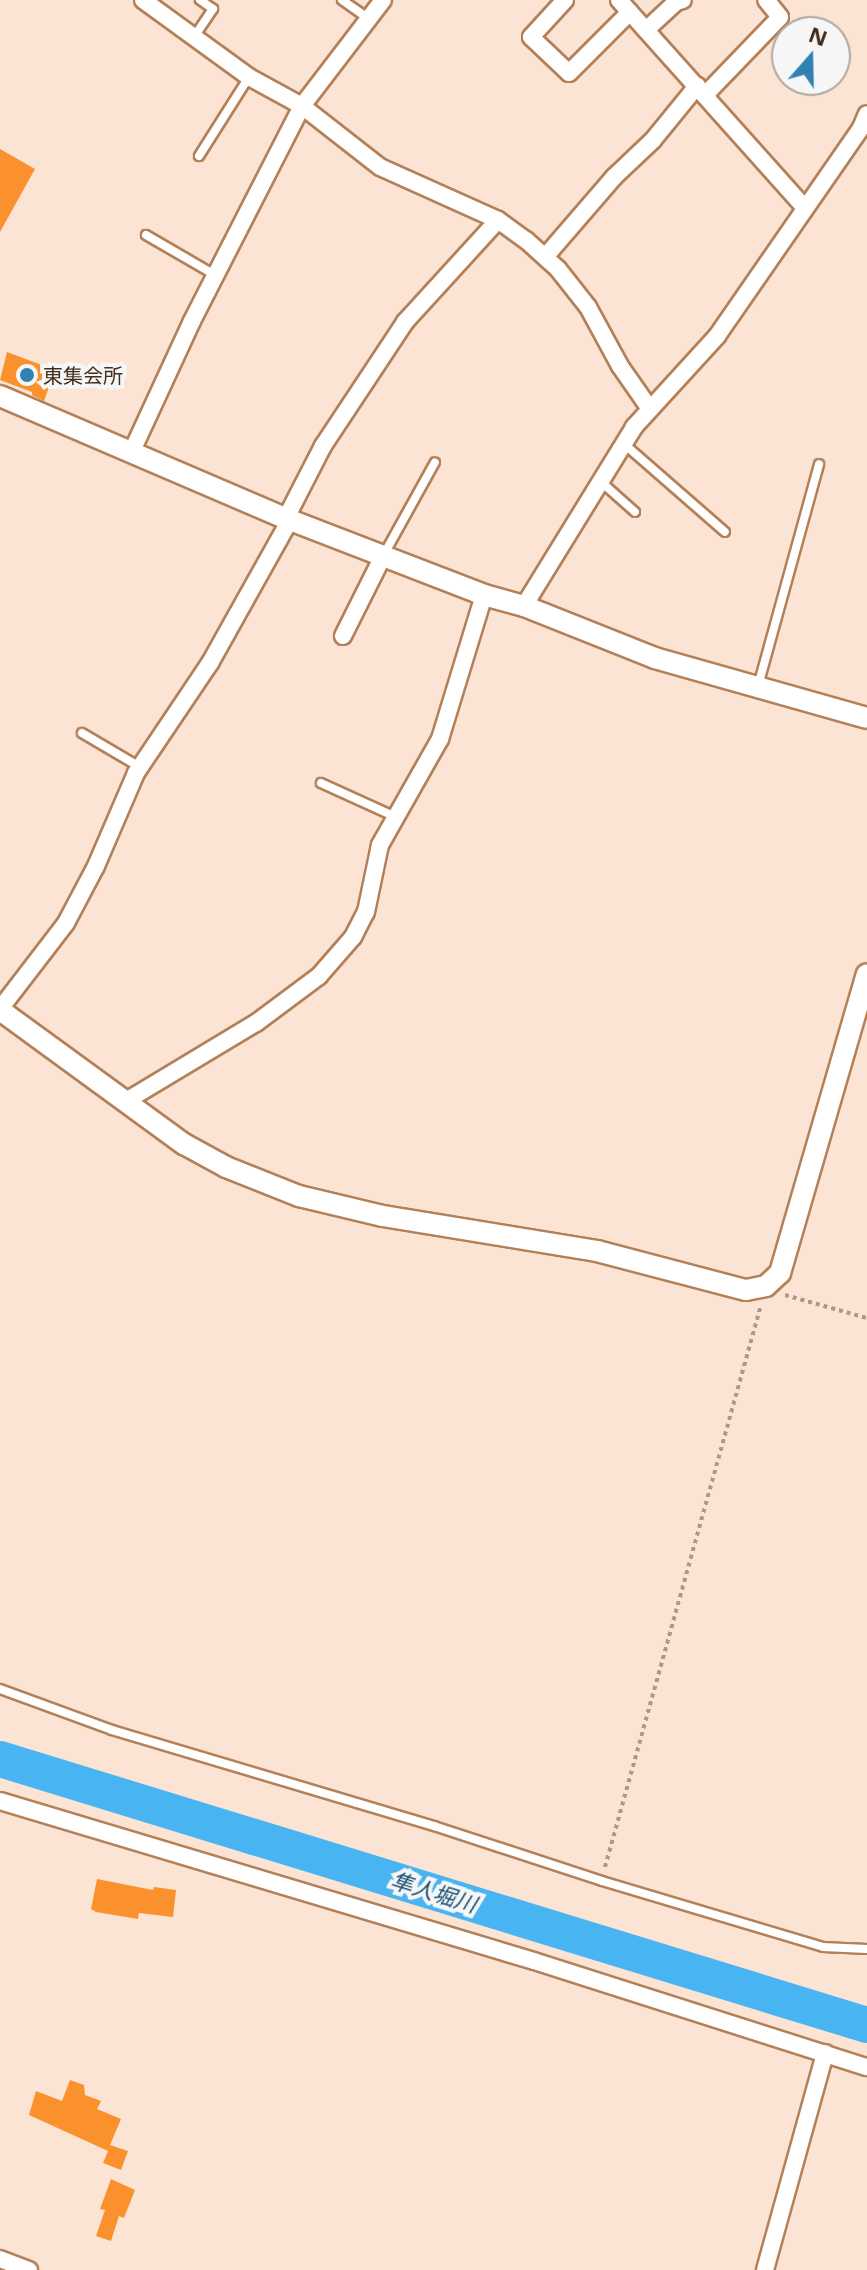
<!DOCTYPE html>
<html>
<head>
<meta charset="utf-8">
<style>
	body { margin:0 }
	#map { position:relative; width:867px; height:2270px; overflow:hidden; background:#fbe4d3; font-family:"Noto Sans","Noto Sans JP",sans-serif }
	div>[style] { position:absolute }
	.river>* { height:36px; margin:-18px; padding:0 18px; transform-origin:18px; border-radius:18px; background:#49b4f2 }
	.building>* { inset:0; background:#fb912c }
	.path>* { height:4px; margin-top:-2px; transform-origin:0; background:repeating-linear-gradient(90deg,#af9887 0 4px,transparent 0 8px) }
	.roads { filter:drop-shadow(2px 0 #b48058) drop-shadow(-2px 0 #b48058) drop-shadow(0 2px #b48058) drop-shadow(0 -2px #b48058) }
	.service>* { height:8px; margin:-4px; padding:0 4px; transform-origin:4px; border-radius:4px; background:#fff }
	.minor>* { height:16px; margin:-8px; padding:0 8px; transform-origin:8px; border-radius:8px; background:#fff }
	.tertiary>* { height:20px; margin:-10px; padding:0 10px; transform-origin:10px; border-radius:10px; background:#fff }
	.dots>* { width:22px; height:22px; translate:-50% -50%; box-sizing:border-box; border:4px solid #f6f6f6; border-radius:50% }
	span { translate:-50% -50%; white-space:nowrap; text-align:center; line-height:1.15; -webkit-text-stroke:8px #f6f6f6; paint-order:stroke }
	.poi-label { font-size:20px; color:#432d1c }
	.left { translate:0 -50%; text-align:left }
	.water-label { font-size:22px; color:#1a5172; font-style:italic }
	.north { position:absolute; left:771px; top:16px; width:80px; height:80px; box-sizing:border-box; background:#f6f6f6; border:2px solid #aea69f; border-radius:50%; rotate:20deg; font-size:22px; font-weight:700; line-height:32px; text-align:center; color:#432d1c }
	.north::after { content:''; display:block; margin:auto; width:28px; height:36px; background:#2f82b2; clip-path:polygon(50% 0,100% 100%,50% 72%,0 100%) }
</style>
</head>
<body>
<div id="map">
	<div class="river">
		<div style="left:0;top:1759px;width:907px;rotate:17.06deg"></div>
	</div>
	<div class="building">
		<div style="clip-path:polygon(0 149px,35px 169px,0 232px)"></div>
		<div style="clip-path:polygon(7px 352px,55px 370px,44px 401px,32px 395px,32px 392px,0 380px)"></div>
		<div style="clip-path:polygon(97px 1879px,153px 1890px,154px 1887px,176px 1890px,173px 1917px,139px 1913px,138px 1919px,96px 1912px,91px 1909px)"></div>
		<div style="clip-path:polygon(70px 2080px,84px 2085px,85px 2095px,101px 2101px,97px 2109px,121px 2119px,110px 2145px,128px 2151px,121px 2170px,103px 2163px,108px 2151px,29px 2115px,36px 2091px,62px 2101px)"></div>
		<div style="clip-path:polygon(111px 2179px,135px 2190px,124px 2218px,119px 2216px,111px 2241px,96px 2236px,105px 2210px,100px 2209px)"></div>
	</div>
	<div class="path">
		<div style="left:785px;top:1295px;width:85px;rotate:15.7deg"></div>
		<div style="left:605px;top:1867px;width:583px;rotate:-74.49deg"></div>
	</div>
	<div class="roads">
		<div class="service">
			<div style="left:342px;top:0;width:32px;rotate:35deg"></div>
			<div style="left:194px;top:37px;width:34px;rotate:-56deg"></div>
			<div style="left:213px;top:9px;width:16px;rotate:-145deg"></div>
			<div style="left:199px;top:156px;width:93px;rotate:-57.7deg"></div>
			<div style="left:146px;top:235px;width:80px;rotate:30.1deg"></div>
			<div style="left:623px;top:443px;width:135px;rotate:41.1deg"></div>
			<div style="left:599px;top:480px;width:48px;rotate:41.6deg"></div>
			<div style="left:383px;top:556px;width:107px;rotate:-61deg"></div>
			<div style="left:758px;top:686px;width:230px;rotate:-74.6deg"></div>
			<div style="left:82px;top:733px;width:67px;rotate:30.4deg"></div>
			<div style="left:321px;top:783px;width:82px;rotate:24.4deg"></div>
			<div style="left:0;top:1689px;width:119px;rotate:20.1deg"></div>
			<div style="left:112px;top:1730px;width:336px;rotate:16.6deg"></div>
			<div style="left:434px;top:1826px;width:177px;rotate:18.1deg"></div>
			<div style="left:602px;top:1881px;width:231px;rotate:16.6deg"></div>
			<div style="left:823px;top:1947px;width:44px;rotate:2.6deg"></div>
		</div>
		<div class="minor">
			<div style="left:143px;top:0;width:131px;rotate:36deg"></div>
			<div style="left:249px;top:77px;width:60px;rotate:28.7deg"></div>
			<div style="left:302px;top:106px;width:99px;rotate:38deg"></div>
			<div style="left:380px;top:167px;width:129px;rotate:24.2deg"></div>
			<div style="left:498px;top:220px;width:34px;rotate:36deg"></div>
			<div style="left:526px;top:240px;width:43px;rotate:42.2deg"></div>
			<div style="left:558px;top:269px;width:48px;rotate:51.7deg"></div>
			<div style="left:588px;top:307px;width:67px;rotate:61.5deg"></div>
			<div style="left:620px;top:366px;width:52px;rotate:55.1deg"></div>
			<div style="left:565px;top:0;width:50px;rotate:132.6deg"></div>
			<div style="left:531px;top:37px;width:52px;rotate:43.5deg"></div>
			<div style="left:569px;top:73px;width:86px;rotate:-45deg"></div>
			<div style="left:619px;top:0;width:279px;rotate:48.2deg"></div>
			<div style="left:646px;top:30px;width:41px;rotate:-43deg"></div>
			<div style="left:676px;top:2px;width:7px;rotate:-16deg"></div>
			<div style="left:705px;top:95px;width:108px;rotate:-46.1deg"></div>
			<div style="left:780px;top:17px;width:22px;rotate:-129deg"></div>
			<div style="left:545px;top:257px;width:106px;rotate:-49.2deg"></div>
			<div style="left:614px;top:177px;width:54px;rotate:-43.5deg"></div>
			<div style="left:653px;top:140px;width:70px;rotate:-50.8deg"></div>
			<div style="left:132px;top:451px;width:143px;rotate:-65.2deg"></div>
			<div style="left:192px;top:321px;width:242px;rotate:-62.9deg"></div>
			<div style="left:302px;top:106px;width:133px;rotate:-52.6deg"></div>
			<div style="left:286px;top:518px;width:81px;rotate:-62.8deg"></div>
			<div style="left:323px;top:446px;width:149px;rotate:-56.5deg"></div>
			<div style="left:405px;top:322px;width:138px;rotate:-47.6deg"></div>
			<div style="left:524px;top:606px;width:210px;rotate:-58.4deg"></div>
			<div style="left:634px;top:427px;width:123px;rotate:-47.6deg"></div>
			<div style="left:717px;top:336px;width:253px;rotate:-55.3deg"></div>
			<div style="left:861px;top:128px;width:15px;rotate:-67deg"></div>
			<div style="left:343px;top:636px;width:89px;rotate:-63.4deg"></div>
			<div style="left:0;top:1009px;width:108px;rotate:-52.5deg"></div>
			<div style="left:66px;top:923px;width:64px;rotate:-62.2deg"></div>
			<div style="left:96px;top:866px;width:101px;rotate:-66.7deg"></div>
			<div style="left:136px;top:773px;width:133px;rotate:-56.1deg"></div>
			<div style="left:210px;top:663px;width:164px;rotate:-60.8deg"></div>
			<div style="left:126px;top:1101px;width:152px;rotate:-31deg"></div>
			<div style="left:256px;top:1023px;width:79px;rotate:-36.7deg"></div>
			<div style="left:319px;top:976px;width:52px;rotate:-48.9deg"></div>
			<div style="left:353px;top:937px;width:28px;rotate:-63deg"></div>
			<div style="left:366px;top:912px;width:68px;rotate:-78.2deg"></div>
			<div style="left:380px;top:845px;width:122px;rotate:-60.5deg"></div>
			<div style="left:440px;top:739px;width:151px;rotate:-73deg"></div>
			<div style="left:0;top:1801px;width:557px;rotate:16.68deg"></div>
			<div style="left:534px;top:1961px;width:349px;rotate:17.7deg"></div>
			<div style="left:0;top:2259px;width:31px;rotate:21deg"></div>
			<div style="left:765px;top:2270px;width:225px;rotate:-74.5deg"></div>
		</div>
		<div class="tertiary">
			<div style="left:0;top:396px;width:315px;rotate:23.2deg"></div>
			<div style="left:290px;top:520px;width:208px;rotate:21.1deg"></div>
			<div style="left:484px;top:595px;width:41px;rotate:15.4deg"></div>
			<div style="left:524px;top:606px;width:141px;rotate:21.7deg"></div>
			<div style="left:655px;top:658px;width:220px;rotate:15.8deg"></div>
			<div style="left:0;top:1010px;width:228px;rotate:36.1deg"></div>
			<div style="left:184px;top:1144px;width:48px;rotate:28.7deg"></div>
			<div style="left:226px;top:1167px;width:79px;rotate:21.7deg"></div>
			<div style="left:299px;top:1196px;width:86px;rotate:13.4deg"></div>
			<div style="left:383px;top:1216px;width:217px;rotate:9.3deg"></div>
			<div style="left:597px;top:1251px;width:154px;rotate:14.7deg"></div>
			<div style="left:746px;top:1290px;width:20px;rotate:-11deg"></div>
			<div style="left:766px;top:1286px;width:19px;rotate:-43deg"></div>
			<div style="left:780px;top:1273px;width:311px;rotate:-73.8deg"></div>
		</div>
	</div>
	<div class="dots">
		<div style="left:27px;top:375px;background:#2f82b2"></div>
	</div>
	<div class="poi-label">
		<span class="left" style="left:43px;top:375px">東集会所</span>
	</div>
	<div class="water-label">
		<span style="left:434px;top:1892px;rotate:17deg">隼人堀川</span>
	</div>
	<div class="north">N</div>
</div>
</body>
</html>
